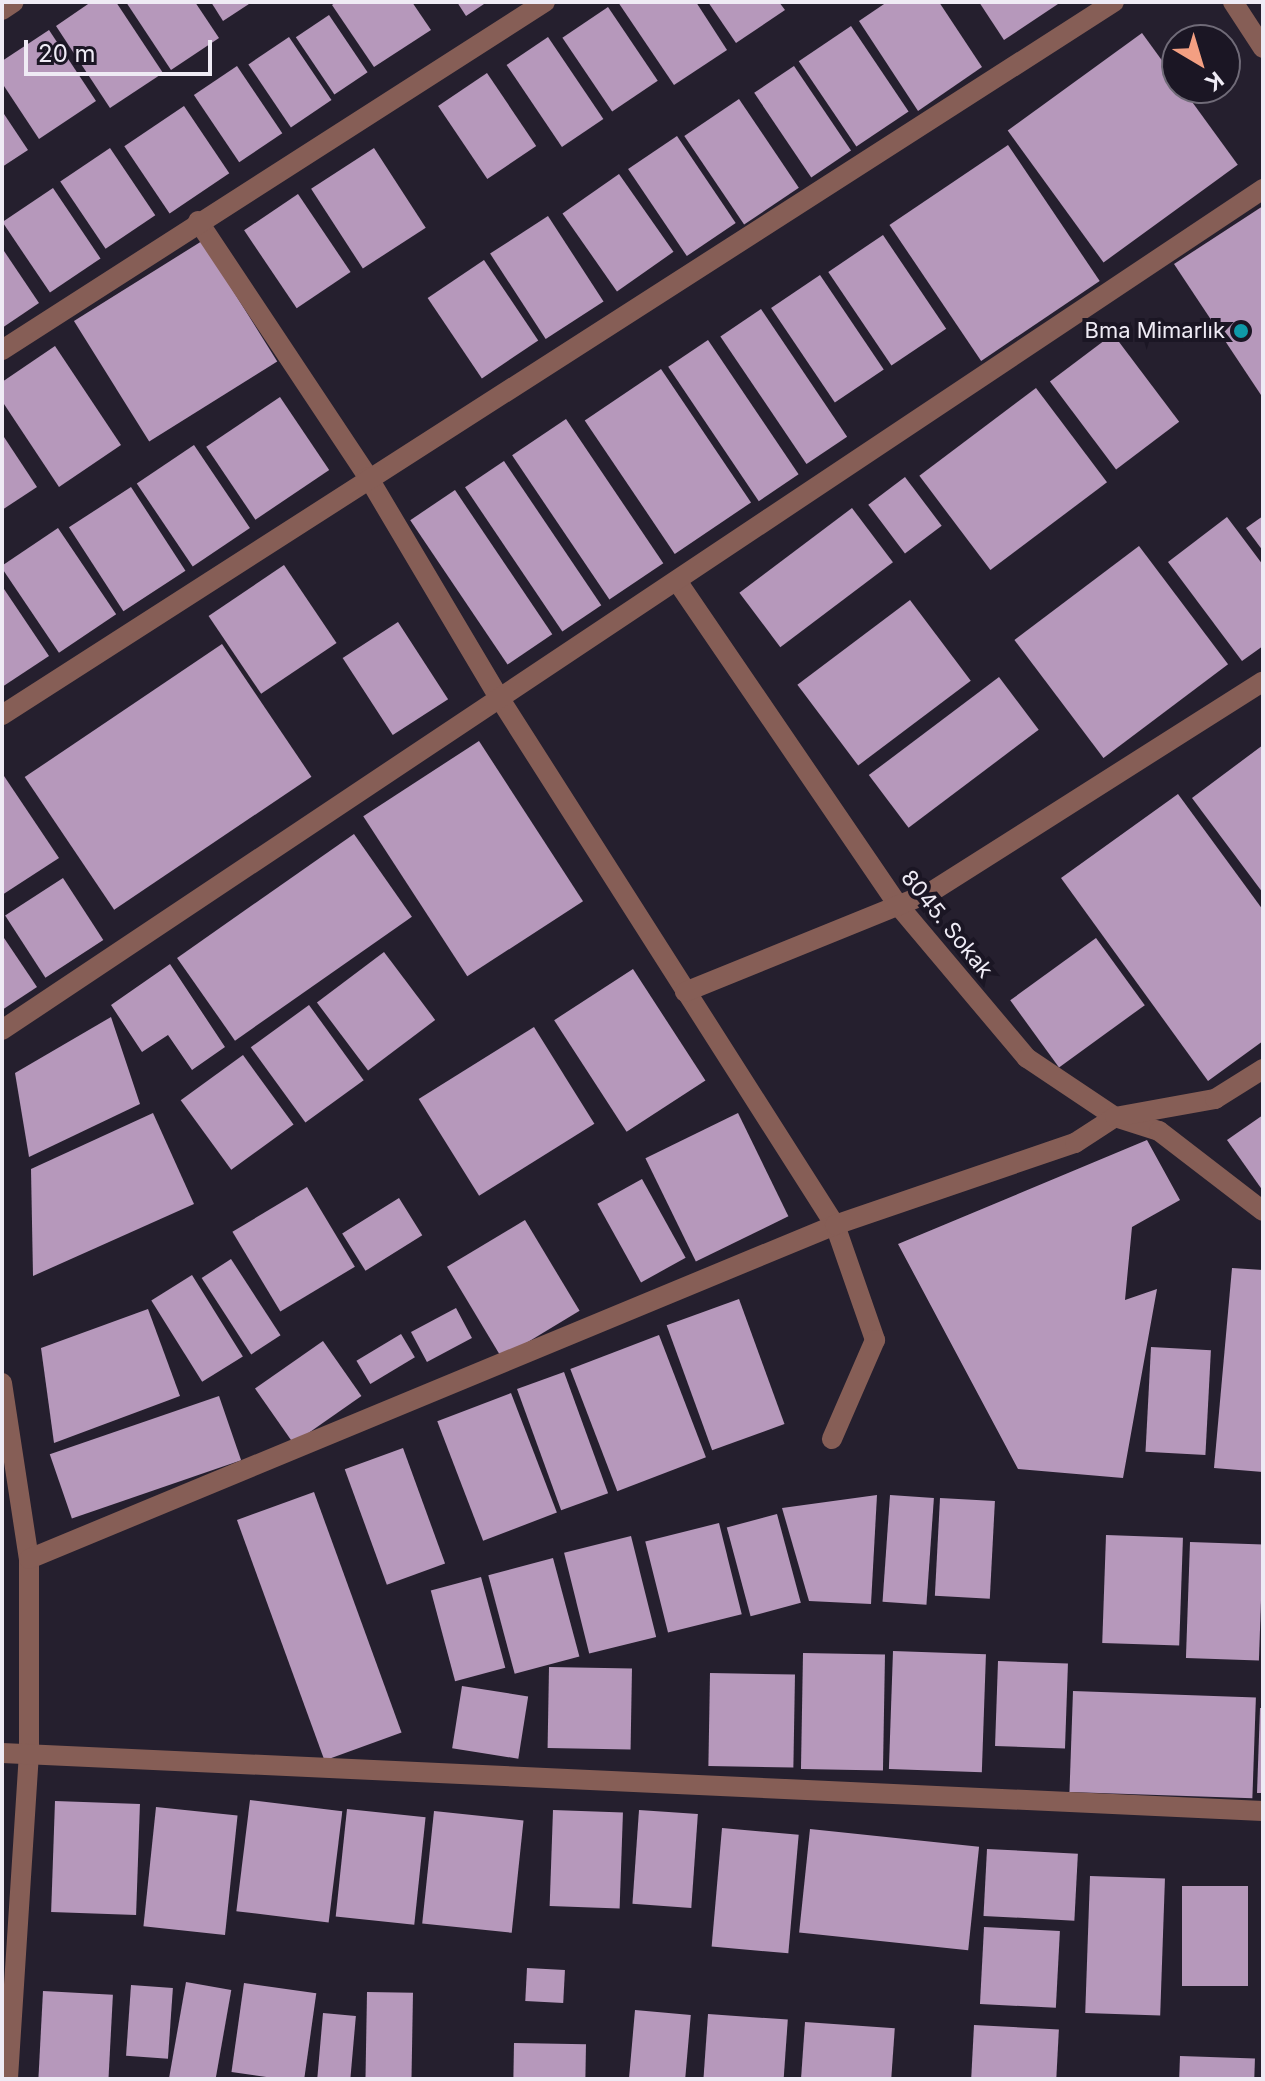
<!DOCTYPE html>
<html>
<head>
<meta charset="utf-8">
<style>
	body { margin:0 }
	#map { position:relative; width:1265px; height:2081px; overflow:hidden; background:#251f2e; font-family:Inter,sans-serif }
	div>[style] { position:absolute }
	.building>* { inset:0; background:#b698bb; transform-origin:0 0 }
	.street>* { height:20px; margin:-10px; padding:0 10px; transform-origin:10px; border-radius:10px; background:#865e56 }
	.dots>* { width:22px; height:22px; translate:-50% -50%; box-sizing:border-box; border:4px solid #1b1624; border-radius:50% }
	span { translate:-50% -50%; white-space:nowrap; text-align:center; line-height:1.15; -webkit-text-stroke:8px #1b1624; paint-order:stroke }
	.poi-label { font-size:22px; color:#efebf5 }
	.right { translate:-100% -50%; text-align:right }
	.street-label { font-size:22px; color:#efebf5 }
	.frame { position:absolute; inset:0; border:4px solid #efebf5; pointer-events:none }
	.north { position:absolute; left:1161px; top:24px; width:80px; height:80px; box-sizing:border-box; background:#1b1624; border:2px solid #706b78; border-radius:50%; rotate:142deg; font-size:22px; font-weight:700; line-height:32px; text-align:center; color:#efebf5 }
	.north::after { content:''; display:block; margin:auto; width:28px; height:36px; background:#f39f82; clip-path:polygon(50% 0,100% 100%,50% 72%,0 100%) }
	.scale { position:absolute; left:24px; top:40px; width:188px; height:36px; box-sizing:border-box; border:4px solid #efebf5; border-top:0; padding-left:10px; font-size:24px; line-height:28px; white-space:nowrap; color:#efebf5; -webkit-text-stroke:6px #1b1624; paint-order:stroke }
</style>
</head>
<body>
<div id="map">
	<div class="building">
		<div style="clip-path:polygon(91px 2px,116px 2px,163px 73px,110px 108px,56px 26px)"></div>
		<div style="clip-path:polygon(126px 2px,195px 2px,219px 38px,171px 70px)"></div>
		<div style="clip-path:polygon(211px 2px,252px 2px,223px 21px)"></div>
		<div style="clip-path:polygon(336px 2px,412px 2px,431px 30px,374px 67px,332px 5px)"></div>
		<div style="clip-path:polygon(457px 2px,487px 2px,466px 16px)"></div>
		<div style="clip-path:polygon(618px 2px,696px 2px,727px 50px,674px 85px)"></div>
		<div style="clip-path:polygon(708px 2px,779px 2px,785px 10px,736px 43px)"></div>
		<div style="clip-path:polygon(887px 2px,939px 2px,982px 67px,918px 111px,859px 21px)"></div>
		<div style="clip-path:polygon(979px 2px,1061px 2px,1004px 40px)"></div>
		<div style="left:608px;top:7px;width:89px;height:55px;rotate:56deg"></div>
		<div style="left:329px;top:15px;width:69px;height:40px;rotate:56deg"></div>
		<div style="left:851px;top:26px;width:103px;height:63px;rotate:56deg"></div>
		<div style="clip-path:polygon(49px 30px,96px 101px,39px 139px,2px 83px,2px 61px)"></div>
		<div style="left:1142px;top:33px;width:163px;height:166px;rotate:54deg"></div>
		<div style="left:289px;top:37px;width:76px;height:49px;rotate:56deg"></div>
		<div style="left:548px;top:37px;width:99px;height:50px;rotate:56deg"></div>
		<div style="left:237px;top:66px;width:81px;height:52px;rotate:56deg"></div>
		<div style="left:794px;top:66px;width:102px;height:48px;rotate:56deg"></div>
		<div style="left:487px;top:73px;width:88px;height:59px;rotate:56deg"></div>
		<div style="left:739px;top:99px;width:107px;height:66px;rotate:56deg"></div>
		<div style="left:184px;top:106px;width:81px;height:72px;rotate:56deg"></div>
		<div style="clip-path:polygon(2px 111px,28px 150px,2px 167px)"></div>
		<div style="left:677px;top:136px;width:105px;height:59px;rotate:56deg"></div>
		<div style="left:1008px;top:145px;width:164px;height:143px;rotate:56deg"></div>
		<div style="left:110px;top:148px;width:81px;height:60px;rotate:56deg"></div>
		<div style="left:374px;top:148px;width:95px;height:75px;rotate:57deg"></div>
		<div style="left:619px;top:174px;width:95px;height:69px;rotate:55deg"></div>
		<div style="left:53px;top:188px;width:85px;height:61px;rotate:56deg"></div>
		<div style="left:298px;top:194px;width:94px;height:65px;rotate:56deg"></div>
		<div style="clip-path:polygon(1263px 206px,1263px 398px,1174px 264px)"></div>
		<div style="left:548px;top:216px;width:102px;height:69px;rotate:57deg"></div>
		<div style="left:883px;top:235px;width:113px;height:66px;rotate:56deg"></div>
		<div style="left:202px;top:241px;width:142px;height:151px;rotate:58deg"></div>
		<div style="clip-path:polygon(2px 248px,39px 303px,2px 328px)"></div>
		<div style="left:484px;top:260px;width:97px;height:68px;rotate:56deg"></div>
		<div style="left:820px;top:275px;width:114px;height:59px;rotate:56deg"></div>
		<div style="left:761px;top:309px;width:154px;height:49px;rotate:56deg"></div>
		<div style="left:1113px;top:334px;width:110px;height:79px;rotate:53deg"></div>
		<div style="left:708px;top:340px;width:162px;height:48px;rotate:56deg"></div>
		<div style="clip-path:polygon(55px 346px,121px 445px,59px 487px,2px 401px,2px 382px)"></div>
		<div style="left:661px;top:369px;width:161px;height:92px;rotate:56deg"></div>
		<div style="left:1036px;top:388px;width:118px;height:146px;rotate:53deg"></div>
		<div style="left:280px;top:397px;width:88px;height:89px;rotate:56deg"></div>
		<div style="left:566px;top:419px;width:174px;height:65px;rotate:56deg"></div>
		<div style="clip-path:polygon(2px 434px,37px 487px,2px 510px)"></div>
		<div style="left:194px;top:445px;width:100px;height:69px;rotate:56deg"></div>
		<div style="left:504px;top:461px;width:174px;height:47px;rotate:56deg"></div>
		<div style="left:905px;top:477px;width:61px;height:46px;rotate:53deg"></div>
		<div style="left:131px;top:487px;width:100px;height:74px;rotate:57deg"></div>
		<div style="left:455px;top:490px;width:174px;height:54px;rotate:56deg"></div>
		<div style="left:852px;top:508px;width:68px;height:141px;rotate:53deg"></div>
		<div style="clip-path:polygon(1263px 516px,1263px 551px,1246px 528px)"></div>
		<div style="clip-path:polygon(1227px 517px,1263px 565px,1263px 646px,1242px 661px,1168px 562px)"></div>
		<div style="left:58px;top:528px;width:104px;height:69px;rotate:56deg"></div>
		<div style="left:1139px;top:546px;width:148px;height:156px;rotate:53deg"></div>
		<div style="left:284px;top:565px;width:94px;height:91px;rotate:56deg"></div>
		<div style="clip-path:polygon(2px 586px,49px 656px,2px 687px)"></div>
		<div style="left:910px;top:600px;width:101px;height:141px;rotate:53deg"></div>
		<div style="left:398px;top:622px;width:92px;height:66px;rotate:57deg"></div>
		<div style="left:222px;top:644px;width:160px;height:238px;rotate:56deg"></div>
		<div style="left:999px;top:677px;width:66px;height:163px;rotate:53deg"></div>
		<div style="left:479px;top:741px;width:191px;height:138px;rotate:57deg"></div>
		<div style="clip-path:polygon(1263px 745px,1263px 893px,1192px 798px)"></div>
		<div style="clip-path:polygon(2px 773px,59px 858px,2px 895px)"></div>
		<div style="clip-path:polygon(1178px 794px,1263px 910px,1263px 1041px,1208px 1081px,1061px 878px)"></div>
		<div style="left:354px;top:834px;width:101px;height:216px;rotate:55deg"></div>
		<div style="left:63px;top:878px;width:74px;height:69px;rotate:57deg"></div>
		<div style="clip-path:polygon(2px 935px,37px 987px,2px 1010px)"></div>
		<div style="left:1096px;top:938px;width:83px;height:106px;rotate:54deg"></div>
		<div style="left:384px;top:952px;width:85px;height:84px;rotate:53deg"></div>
		<div style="clip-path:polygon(170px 964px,225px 1047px,192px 1070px,168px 1035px,142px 1052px,111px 1005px)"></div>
		<div style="left:633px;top:969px;width:133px;height:94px;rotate:57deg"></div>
		<div style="left:309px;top:1005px;width:93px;height:72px;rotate:54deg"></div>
		<div style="clip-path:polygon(111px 1017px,140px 1104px,29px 1157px,15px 1073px)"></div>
		<div style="left:534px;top:1027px;width:114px;height:136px;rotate:58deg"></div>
		<div style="left:243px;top:1055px;width:86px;height:77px;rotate:54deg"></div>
		<div style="clip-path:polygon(153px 1113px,194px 1204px,33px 1276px,31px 1169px)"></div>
		<div style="left:738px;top:1113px;width:115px;height:103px;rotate:64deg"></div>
		<div style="clip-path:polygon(1263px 1115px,1263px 1191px,1227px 1140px)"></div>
		<div style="clip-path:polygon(1147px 1140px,1180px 1200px,1132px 1227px,1125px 1300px,1157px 1289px,1123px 1478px,1018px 1469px,898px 1244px)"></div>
		<div style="left:642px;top:1179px;width:90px;height:51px;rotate:61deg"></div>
		<div style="left:307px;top:1187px;width:93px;height:87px;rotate:59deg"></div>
		<div style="left:399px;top:1198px;width:44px;height:67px;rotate:58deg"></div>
		<div style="left:525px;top:1220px;width:106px;height:91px;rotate:59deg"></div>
		<div style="left:231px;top:1259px;width:91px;height:35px;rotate:57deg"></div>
		<div style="clip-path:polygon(1232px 1268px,1263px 1270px,1263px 1472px,1214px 1468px)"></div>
		<div style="left:192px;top:1275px;width:96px;height:48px;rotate:58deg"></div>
		<div style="left:739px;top:1299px;width:133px;height:77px;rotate:70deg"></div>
		<div style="left:456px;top:1308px;width:34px;height:51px;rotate:62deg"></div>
		<div style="clip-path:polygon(148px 1309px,180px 1396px,54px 1443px,41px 1348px)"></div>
		<div style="left:401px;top:1334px;width:27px;height:52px;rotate:59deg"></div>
		<div style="left:659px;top:1335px;width:131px;height:95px;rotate:69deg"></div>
		<div style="left:323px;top:1341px;width:67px;height:83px;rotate:55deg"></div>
		<div style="left:1151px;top:1347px;width:60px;height:105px;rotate:3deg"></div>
		<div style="left:564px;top:1372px;width:129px;height:50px;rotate:70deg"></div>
		<div style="left:511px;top:1393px;width:128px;height:79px;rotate:69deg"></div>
		<div style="left:219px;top:1396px;width:68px;height:179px;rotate:71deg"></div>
		<div style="left:403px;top:1448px;width:123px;height:62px;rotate:70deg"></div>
		<div style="left:314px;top:1492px;width:256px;height:82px;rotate:70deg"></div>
		<div style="clip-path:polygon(877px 1495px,871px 1604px,809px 1601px,782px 1508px)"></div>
		<div style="left:890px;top:1495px;width:44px;height:107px;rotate:4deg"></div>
		<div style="left:940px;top:1498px;width:55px;height:98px;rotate:3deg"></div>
		<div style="left:777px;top:1514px;width:92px;height:52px;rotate:75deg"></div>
		<div style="left:719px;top:1523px;width:94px;height:76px;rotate:76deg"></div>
		<div style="left:1106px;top:1535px;width:77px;height:108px;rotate:2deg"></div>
		<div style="left:631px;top:1536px;width:104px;height:69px;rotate:76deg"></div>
		<div style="left:1190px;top:1542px;width:73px;height:116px;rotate:2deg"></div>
		<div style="left:553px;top:1558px;width:102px;height:67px;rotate:75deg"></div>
		<div style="left:481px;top:1577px;width:94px;height:52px;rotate:75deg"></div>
		<div style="left:893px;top:1651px;width:93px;height:118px;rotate:2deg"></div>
		<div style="left:803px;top:1653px;width:82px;height:116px;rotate:1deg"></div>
		<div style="left:998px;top:1661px;width:70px;height:85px;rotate:2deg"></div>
		<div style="left:549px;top:1667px;width:83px;height:81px;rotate:1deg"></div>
		<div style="left:710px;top:1673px;width:85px;height:93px;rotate:1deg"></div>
		<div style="left:462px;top:1686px;width:67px;height:63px;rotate:9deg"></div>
		<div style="left:1073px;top:1691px;width:183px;height:101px;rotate:2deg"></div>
		<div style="clip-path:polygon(1260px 1708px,1263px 1708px,1263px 1793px,1257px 1793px)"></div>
		<div style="left:250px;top:1800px;width:93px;height:112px;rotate:7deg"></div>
		<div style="left:55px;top:1801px;width:85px;height:111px;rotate:2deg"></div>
		<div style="left:156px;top:1807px;width:82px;height:120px;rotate:6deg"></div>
		<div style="left:347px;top:1809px;width:79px;height:108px;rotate:6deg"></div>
		<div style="left:553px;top:1810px;width:70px;height:96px;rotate:2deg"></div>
		<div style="left:639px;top:1810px;width:59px;height:94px;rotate:4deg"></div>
		<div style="left:434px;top:1811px;width:90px;height:113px;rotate:6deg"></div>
		<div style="left:722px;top:1828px;width:77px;height:119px;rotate:5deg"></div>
		<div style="left:810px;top:1829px;width:170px;height:104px;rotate:6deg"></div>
		<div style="left:987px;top:1849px;width:91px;height:67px;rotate:3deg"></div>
		<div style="left:1090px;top:1876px;width:75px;height:137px;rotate:2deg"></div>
		<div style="left:1182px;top:1886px;width:66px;height:100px"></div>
		<div style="left:984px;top:1927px;width:76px;height:77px;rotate:3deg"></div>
		<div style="left:527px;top:1968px;width:38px;height:33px;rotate:3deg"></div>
		<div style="left:186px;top:1982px;width:46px;height:97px;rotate:10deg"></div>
		<div style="left:244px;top:1983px;width:73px;height:90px;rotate:8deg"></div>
		<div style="left:131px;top:1985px;width:42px;height:71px;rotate:4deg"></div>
		<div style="left:43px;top:1991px;width:70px;height:88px;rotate:3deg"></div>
		<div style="left:367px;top:1992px;width:46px;height:87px;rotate:1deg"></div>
		<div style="left:635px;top:2010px;width:56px;height:69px;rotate:5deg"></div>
		<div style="left:323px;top:2013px;width:33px;height:66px;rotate:5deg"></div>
		<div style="left:708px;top:2014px;width:80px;height:65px;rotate:4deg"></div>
		<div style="left:805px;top:2022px;width:90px;height:57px;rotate:4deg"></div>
		<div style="left:974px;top:2025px;width:85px;height:54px;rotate:3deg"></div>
		<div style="left:514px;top:2043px;width:72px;height:36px;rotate:1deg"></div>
		<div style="left:1180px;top:2056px;width:75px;height:23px;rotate:2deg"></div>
	</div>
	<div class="street">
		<div style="left:1233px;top:2px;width:55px;rotate:56.9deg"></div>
		<div style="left:2px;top:10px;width:14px;rotate:-34deg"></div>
		<div style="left:198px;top:221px;width:307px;rotate:56.4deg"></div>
		<div style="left:368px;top:477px;width:258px;rotate:59.3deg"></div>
		<div style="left:500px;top:699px;width:624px;rotate:57.51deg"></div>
		<div style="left:835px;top:1225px;width:122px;rotate:70.8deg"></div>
		<div style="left:875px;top:1340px;width:108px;rotate:113.5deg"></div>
		<div style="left:2px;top:350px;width:645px;rotate:-32.66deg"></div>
		<div style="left:677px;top:581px;width:392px;rotate:55.7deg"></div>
		<div style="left:898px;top:905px;width:200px;rotate:49.9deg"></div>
		<div style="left:1027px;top:1058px;width:106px;rotate:33.8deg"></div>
		<div style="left:1115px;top:1117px;width:46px;rotate:17.7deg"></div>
		<div style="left:1159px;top:1131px;width:131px;rotate:37.6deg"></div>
		<div style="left:2px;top:715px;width:1321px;rotate:-32.67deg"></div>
		<div style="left:685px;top:992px;width:266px;rotate:-22.1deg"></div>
		<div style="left:931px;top:892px;width:393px;rotate:-32.4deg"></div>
		<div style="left:2px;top:1030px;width:1516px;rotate:-33.7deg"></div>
		<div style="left:2px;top:1383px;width:178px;rotate:81.3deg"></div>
		<div style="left:29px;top:1559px;width:194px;rotate:90deg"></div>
		<div style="left:29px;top:1753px;width:327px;rotate:93.7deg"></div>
		<div style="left:29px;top:1559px;width:872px;rotate:-22.51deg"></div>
		<div style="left:835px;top:1225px;width:254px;rotate:-18.9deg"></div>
		<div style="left:1075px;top:1143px;width:48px;rotate:-33deg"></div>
		<div style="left:1115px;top:1117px;width:102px;rotate:-10.2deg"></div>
		<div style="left:1215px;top:1099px;width:57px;rotate:-32deg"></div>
		<div style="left:2px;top:1753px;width:1262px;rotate:2.63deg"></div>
	</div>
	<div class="dots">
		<div style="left:1241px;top:331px;background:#0f9aa8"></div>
	</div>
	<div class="poi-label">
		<span class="right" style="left:1225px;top:331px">Bma Mimarlık</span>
	</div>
	<div class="street-label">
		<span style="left:947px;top:924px;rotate:51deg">8045. Sokak</span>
	</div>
	<div class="frame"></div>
	<div class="north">K</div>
	<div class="scale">20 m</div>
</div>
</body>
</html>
